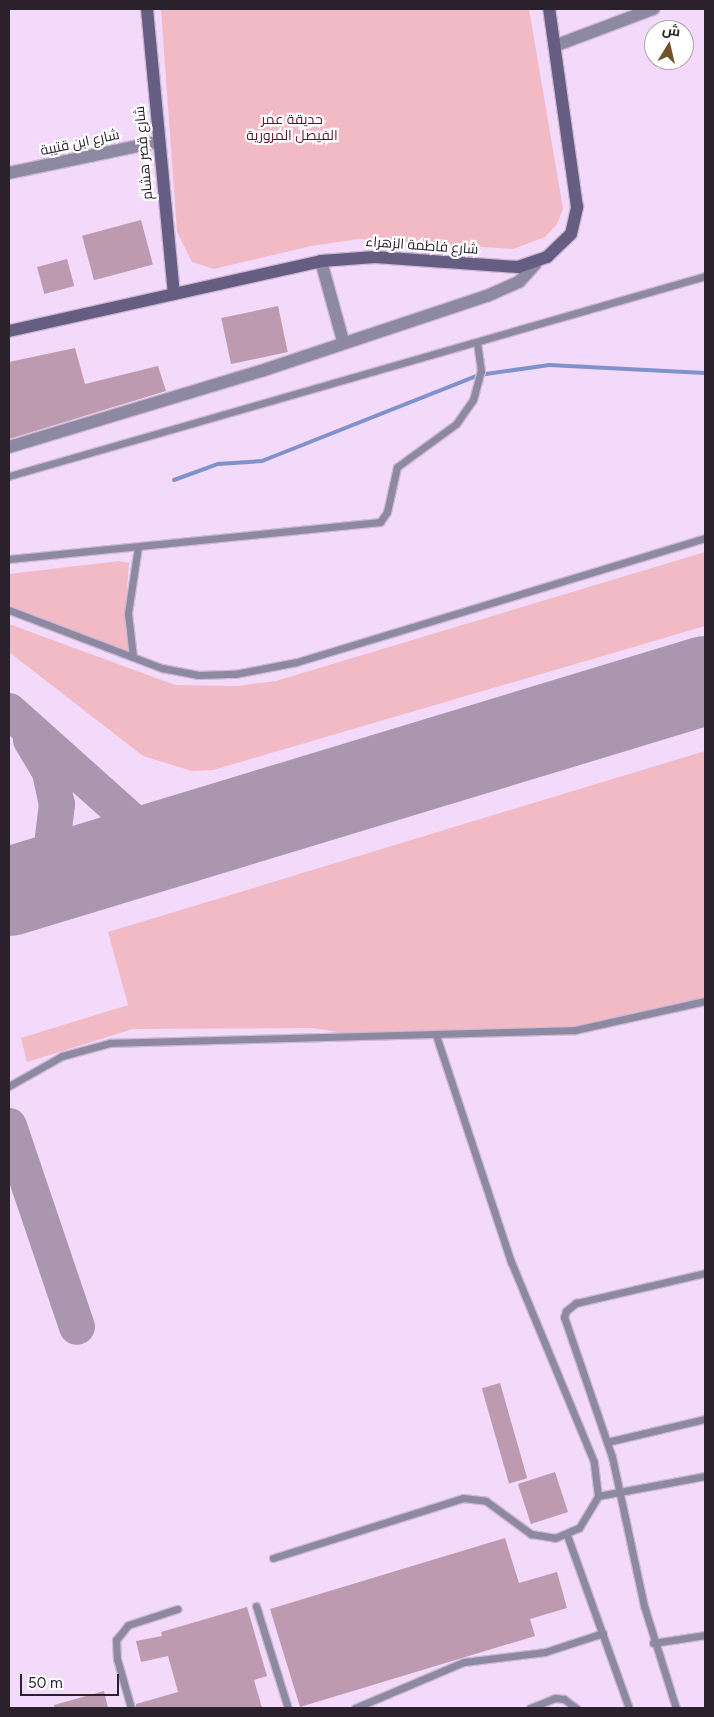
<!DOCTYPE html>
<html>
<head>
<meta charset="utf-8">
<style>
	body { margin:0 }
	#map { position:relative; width:714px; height:1717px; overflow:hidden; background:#f3dafa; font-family:Figtree,Cairo,sans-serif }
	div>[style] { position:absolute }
	.green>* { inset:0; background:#f2bac4 }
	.stream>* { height:4px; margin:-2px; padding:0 2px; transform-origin:2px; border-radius:2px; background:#8092cc }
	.taxiway>* { height:36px; margin:-18px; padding:0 18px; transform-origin:18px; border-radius:18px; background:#aa96af }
	.runway>* { height:89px; margin:-44.5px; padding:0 44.5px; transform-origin:44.5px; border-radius:44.5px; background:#aa96af }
	.building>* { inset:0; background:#bd9aaf; transform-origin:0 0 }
	.roads { filter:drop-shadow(1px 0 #cfb9d5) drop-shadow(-1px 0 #cfb9d5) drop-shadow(0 1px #cfb9d5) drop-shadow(0 -1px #cfb9d5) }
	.lane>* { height:7px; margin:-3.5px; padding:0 3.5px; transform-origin:3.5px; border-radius:3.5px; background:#8e89a3 }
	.street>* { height:12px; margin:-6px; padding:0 6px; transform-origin:6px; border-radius:6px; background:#8e89a3 }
	.secondary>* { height:12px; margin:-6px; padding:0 6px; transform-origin:6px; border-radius:6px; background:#665d83 }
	span { translate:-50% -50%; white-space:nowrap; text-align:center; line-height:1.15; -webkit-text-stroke:4.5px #fff; paint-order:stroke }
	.park-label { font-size:14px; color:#65102d }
	.street-label { font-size:14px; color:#2a212c }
	.frame { position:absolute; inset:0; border:10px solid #2a212c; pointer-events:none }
	.north { position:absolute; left:644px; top:20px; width:50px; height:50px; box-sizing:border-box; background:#fff; border:1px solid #aaa6ab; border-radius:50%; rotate:9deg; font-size:14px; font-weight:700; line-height:20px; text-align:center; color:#2a212c }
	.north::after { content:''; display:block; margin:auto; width:18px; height:22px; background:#705427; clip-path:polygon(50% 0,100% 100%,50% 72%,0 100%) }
	.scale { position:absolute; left:20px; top:1674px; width:99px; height:22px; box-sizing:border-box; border:2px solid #2a212c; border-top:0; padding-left:6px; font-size:15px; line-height:18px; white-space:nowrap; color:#2a212c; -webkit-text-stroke:4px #fff; paint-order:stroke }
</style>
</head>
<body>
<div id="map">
	<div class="green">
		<div style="clip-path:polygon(161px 9px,529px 9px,563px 209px,557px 224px,545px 237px,513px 249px,359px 239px,311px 246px,214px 269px,192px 262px,177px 232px)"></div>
		<div style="clip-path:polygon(705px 552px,705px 626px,213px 770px,192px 771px,143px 756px,9px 652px,9px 624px,175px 685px,237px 686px,276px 681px)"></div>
		<div style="clip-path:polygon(119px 561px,129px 563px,125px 618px,129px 656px,9px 613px,9px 574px)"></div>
		<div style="clip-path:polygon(705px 751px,705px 1002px,606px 1028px,564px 1031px,350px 1034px,313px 1028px,133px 1029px,27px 1062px,21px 1038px,128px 1005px,108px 932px)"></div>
	</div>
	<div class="stream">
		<div style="left:174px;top:480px;width:47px;rotate:-20deg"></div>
		<div style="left:218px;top:464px;width:44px;rotate:-3.9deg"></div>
		<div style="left:262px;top:461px;width:233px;rotate:-21.6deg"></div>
		<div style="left:479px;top:375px;width:71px;rotate:-8.1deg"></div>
		<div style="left:549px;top:365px;width:156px;rotate:2.9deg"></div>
	</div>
	<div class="taxiway">
		<div style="left:9px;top:711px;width:203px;rotate:41.8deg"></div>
		<div style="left:31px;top:740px;width:37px;rotate:59deg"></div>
		<div style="left:50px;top:772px;width:33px;rotate:78deg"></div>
		<div style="left:57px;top:804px;width:41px;rotate:97deg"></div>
		<div style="left:52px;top:845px;width:43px;rotate:114.8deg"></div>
		<div style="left:9px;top:1126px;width:212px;rotate:71.3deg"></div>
	</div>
	<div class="runway">
		<div style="left:9px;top:891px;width:727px;rotate:-16.87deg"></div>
	</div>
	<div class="building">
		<div style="left:141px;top:220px;width:46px;height:61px;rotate:75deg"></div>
		<div style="left:67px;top:259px;width:28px;height:31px;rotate:75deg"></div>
		<div style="left:278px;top:306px;width:47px;height:58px;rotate:78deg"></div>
		<div style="clip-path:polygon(75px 348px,85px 384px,158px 366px,166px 391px,9px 439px,9px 362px)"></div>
		<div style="left:500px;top:1383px;width:99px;height:19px;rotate:74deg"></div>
		<div style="left:555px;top:1472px;width:42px;height:39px;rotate:72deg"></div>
		<div style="clip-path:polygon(505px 1538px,519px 1583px,557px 1572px,567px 1608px,530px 1619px,535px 1636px,300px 1707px,270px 1609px)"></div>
		<div style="clip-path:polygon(247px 1607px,267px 1676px,254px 1680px,262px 1708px,136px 1708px,136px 1704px,178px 1692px,168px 1656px,141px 1662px,136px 1641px,162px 1636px,161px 1632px)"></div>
		<div style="clip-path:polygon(104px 1691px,108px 1708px,54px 1708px,54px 1705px)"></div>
	</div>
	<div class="roads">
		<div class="lane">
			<div style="left:9px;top:476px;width:724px;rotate:-16.03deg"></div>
			<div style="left:9px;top:559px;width:373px;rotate:-5.7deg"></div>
			<div style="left:380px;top:522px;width:12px;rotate:-55deg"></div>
			<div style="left:387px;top:512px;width:46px;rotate:-77.5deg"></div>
			<div style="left:397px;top:467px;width:73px;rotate:-36.1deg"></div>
			<div style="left:456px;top:424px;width:29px;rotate:-55deg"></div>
			<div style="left:473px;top:400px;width:30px;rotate:-75deg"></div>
			<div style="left:481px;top:371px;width:29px;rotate:-98deg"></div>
			<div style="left:9px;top:610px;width:164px;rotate:20.8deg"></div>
			<div style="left:162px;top:668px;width:37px;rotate:11deg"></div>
			<div style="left:198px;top:675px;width:37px;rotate:-2deg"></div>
			<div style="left:235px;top:674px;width:63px;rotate:-11deg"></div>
			<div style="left:297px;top:662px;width:426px;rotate:-16.9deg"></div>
			<div style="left:133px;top:657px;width:44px;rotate:-96.5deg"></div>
			<div style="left:128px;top:613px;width:67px;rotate:-81.4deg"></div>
			<div style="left:9px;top:1086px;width:61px;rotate:-29.5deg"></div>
			<div style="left:62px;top:1056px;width:50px;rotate:-15.2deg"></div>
			<div style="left:110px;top:1043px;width:465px;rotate:-1.6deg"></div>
			<div style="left:575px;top:1030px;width:133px;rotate:-12.6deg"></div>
			<div style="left:607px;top:1442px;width:101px;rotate:-13.2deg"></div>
			<div style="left:598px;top:1496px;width:109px;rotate:-10.6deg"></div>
			<div style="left:567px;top:1535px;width:184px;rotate:70.3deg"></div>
			<div style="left:273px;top:1558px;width:199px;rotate:-17.5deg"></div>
			<div style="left:463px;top:1498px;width:23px;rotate:7deg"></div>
			<div style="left:486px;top:1501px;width:56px;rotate:36.3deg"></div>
			<div style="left:531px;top:1534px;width:24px;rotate:9deg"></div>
			<div style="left:555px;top:1538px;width:26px;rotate:-23deg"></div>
			<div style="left:579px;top:1528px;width:37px;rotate:-59deg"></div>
			<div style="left:598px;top:1496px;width:34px;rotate:-97deg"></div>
			<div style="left:594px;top:1462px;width:217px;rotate:-112.5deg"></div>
			<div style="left:511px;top:1262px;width:239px;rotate:-108.3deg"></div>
			<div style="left:256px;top:1606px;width:107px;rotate:72.6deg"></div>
			<div style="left:653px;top:1643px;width:53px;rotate:-8.7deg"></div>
			<div style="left:131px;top:1708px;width:51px;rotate:-105.9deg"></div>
			<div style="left:117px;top:1659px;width:19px;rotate:-93deg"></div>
			<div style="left:116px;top:1640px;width:19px;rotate:-51deg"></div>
			<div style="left:128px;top:1625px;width:52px;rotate:-18.1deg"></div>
			<div style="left:355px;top:1708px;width:118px;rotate:-22.9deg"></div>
			<div style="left:464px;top:1662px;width:82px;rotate:-7deg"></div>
			<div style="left:545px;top:1652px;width:61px;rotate:-18.1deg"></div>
			<div style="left:530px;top:1708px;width:27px;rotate:-22deg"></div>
			<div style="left:555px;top:1698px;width:9px;rotate:6deg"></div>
			<div style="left:564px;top:1699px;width:15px;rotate:37deg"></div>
			<div style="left:676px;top:1708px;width:107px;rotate:-107.4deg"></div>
			<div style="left:644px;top:1606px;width:152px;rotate:-102.1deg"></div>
			<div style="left:612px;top:1457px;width:148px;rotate:-108.9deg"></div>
			<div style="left:564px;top:1317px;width:6px;rotate:-72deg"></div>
			<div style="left:566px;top:1311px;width:13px;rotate:-39deg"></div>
			<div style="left:576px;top:1303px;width:132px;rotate:-13.1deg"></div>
		</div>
		<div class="street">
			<div style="left:557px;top:45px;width:103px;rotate:-20.6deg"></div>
			<div style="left:9px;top:173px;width:152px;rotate:-11.8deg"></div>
			<div style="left:321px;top:261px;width:83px;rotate:74.6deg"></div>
			<div style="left:9px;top:447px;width:263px;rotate:-16.8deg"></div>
			<div style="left:261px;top:371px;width:238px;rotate:-18.4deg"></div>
			<div style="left:487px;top:296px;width:35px;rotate:-24deg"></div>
			<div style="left:519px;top:282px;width:25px;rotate:-48deg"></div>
		</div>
		<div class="secondary">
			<div style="left:147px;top:9px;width:286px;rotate:84.6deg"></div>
			<div style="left:9px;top:331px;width:320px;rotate:-12.6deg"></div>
			<div style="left:321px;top:261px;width:54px;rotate:-4.2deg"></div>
			<div style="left:375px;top:257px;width:143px;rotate:4deg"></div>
			<div style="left:518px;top:267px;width:31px;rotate:-19deg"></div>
			<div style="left:547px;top:257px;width:33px;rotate:-44deg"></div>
			<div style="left:571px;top:234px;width:28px;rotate:-77deg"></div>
			<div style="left:577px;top:207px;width:200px;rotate:-98deg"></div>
		</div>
	</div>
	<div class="park-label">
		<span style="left:292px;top:128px">حديقة عمر<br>الفيصل المرورية</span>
	</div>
	<div class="street-label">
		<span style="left:80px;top:143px;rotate:-12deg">شارع ابن قتيبة</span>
		<span style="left:144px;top:153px;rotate:-95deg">شارع قصر هشام</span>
		<span style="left:422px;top:246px;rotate:4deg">شارع فاطمة الزهراء</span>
	</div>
	<div class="frame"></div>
	<div class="north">ش</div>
	<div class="scale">50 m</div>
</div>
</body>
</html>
